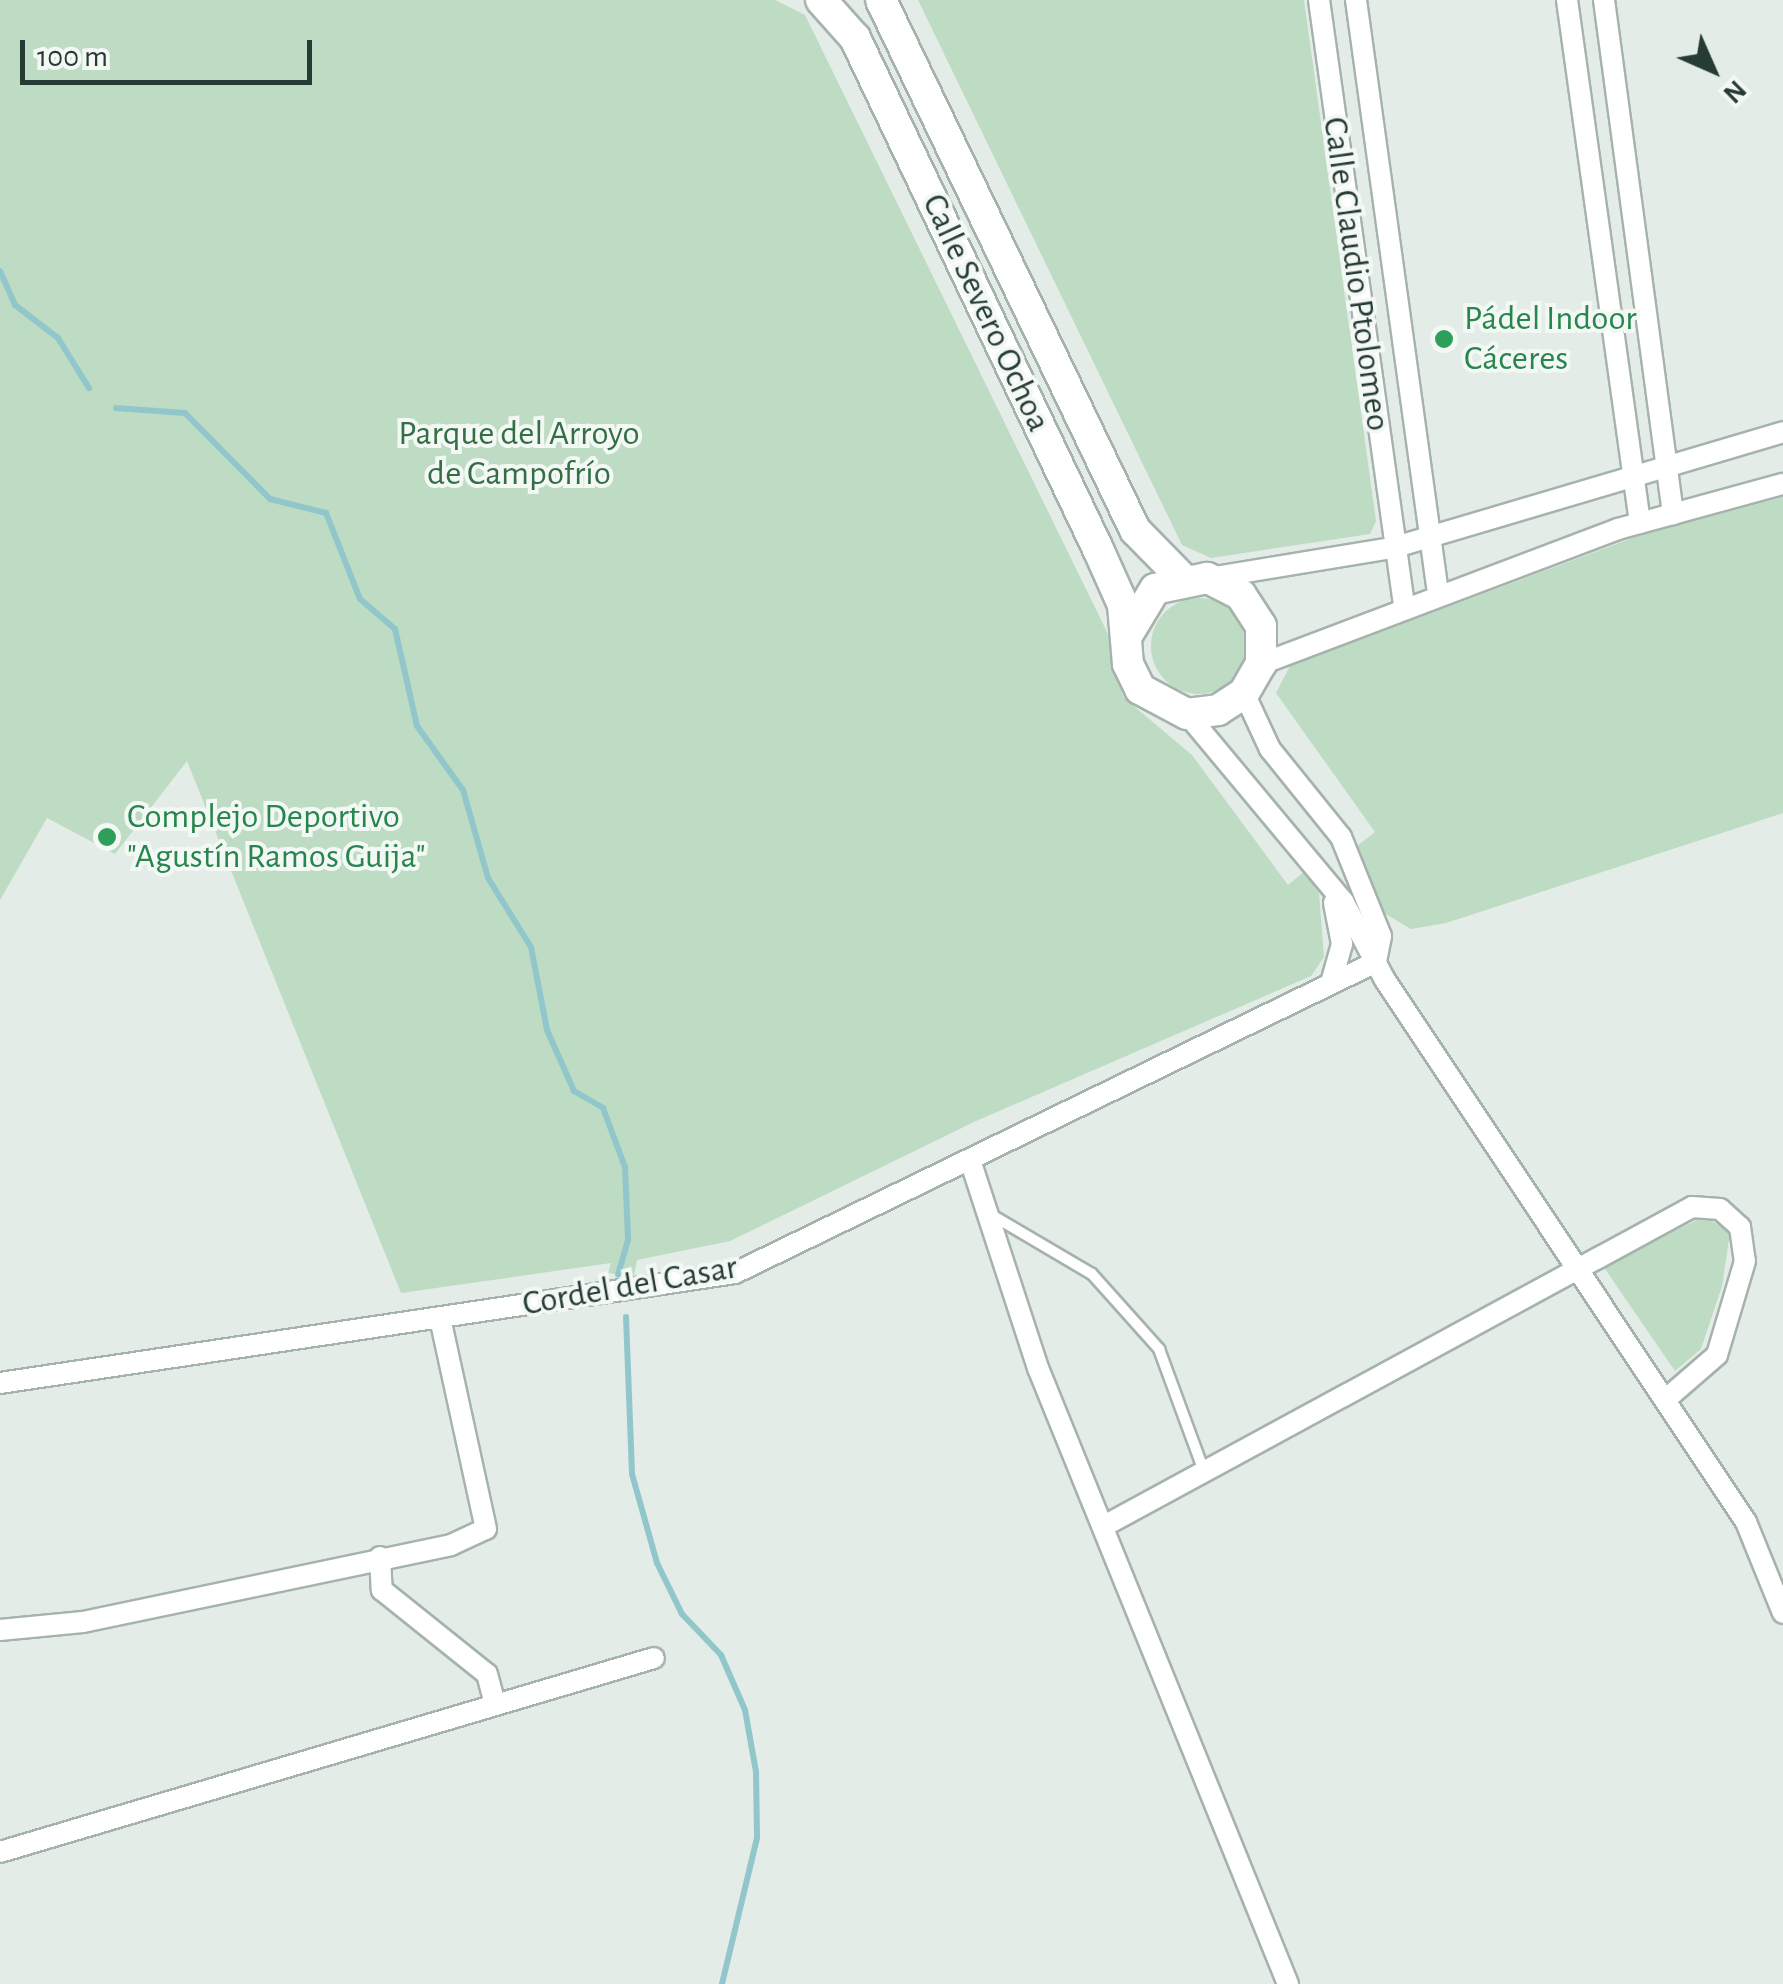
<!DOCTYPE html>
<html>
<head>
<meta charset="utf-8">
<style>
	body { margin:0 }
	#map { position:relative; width:1783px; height:1984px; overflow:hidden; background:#e3ece7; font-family:"Alegreya Sans",sans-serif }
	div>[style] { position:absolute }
	.green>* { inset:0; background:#bedbc4 }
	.round { border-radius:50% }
	.stream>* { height:6px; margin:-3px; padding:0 3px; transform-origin:3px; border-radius:3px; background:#91c7cb }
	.roads { filter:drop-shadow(2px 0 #a6b3ad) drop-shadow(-2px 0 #a6b3ad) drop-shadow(0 2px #a6b3ad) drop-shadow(0 -2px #a6b3ad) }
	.service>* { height:10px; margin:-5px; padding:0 5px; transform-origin:5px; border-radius:5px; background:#fff }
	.minor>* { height:20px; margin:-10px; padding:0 10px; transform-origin:10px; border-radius:10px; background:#fff }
	.secondary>* { height:30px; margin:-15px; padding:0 15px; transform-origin:15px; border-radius:15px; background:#fff }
	.dots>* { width:28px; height:28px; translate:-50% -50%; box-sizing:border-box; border:5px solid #f3f8f5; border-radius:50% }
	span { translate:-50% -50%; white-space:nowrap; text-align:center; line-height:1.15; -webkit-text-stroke:8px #f3f8f5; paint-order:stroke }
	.street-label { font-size:35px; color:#253b33 }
	.leisure-label { font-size:35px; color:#27864d }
	.left { translate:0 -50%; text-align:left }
	.park-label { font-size:35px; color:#336e45 }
	.north { position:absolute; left:1663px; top:20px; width:100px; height:100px; -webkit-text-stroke:8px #f3f8f5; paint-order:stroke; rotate:135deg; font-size:28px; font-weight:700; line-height:40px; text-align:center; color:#253b33 }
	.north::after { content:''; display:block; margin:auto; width:35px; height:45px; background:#253b33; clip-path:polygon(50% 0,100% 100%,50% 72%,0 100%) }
	.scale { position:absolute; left:20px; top:40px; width:292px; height:45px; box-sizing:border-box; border:5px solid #253b33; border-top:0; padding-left:12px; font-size:30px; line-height:35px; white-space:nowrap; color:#253b33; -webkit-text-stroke:8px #f3f8f5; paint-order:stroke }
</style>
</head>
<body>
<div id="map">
	<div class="green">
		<div style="clip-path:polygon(0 0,775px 0,805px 15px,1107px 632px,1123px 697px,1192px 755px,1288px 885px,1304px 872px,1319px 893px,1324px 957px,1311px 976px,976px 1121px,730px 1241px,637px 1260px,634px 1276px,608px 1273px,611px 1263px,401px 1293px,187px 761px,115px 854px,47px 818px,0 900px)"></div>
		<div style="clip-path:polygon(918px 0,1304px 0,1376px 521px,1370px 534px,1211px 558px,1182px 545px)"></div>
		<div style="clip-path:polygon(1783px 497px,1783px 813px,1446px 923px,1411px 929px,1379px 910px,1357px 846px,1375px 832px,1276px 693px,1290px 666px,1638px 536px)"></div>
		<div class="round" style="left:1151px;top:598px;width:96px;height:96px"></div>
		<div style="clip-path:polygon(1705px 1216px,1730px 1233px,1722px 1286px,1701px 1349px,1675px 1371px,1603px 1266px)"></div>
	</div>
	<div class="stream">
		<div style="left:0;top:271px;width:37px;rotate:66deg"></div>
		<div style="left:15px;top:305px;width:54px;rotate:37.5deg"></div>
		<div style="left:58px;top:338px;width:59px;rotate:58.2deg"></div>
		<div style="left:116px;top:408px;width:69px;rotate:4.1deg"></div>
		<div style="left:185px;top:413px;width:121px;rotate:45.3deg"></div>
		<div style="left:270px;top:499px;width:58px;rotate:14deg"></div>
		<div style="left:326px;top:513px;width:92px;rotate:68.4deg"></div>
		<div style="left:360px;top:599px;width:46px;rotate:40.6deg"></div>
		<div style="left:395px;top:629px;width:99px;rotate:77.2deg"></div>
		<div style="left:417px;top:726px;width:79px;rotate:54.3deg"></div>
		<div style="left:463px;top:790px;width:91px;rotate:74.1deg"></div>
		<div style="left:488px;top:878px;width:81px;rotate:58.1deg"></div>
		<div style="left:531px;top:947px;width:85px;rotate:79.1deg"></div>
		<div style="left:547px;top:1030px;width:67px;rotate:66.1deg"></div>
		<div style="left:574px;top:1091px;width:34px;rotate:30deg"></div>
		<div style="left:603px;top:1108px;width:63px;rotate:69.6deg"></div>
		<div style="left:625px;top:1167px;width:73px;rotate:87.6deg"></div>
		<div style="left:628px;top:1240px;width:36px;rotate:106deg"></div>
		<div style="left:626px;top:1317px;width:157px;rotate:87.8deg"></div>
		<div style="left:632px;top:1474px;width:92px;rotate:74.3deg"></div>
		<div style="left:657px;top:1563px;width:57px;rotate:63.9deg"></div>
		<div style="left:682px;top:1614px;width:57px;rotate:46.4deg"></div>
		<div style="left:721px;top:1655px;width:60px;rotate:66.4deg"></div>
		<div style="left:745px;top:1710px;width:63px;rotate:79.9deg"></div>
		<div style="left:756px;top:1772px;width:66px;rotate:89.1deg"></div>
		<div style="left:757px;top:1838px;width:150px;rotate:103.5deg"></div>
	</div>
	<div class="roads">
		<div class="service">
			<div style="left:990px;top:1214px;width:118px;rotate:30.5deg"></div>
			<div style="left:1092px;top:1274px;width:101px;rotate:48.2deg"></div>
			<div style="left:1159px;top:1349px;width:130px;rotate:69.8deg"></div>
		</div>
		<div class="minor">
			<div style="left:1319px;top:0;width:611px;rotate:82deg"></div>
			<div style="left:1356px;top:0;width:599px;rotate:82.13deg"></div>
			<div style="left:1567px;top:0;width:528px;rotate:82.05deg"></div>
			<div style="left:1604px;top:0;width:519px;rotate:82.35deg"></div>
			<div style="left:1209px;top:578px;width:185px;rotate:-9.3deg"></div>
			<div style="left:1392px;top:548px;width:408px;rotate:-16.5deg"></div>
			<div style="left:1261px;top:664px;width:382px;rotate:-20.7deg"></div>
			<div style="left:1618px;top:529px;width:171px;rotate:-15.3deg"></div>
			<div style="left:1244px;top:693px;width:62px;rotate:65.1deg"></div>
			<div style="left:1270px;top:749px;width:113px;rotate:51.1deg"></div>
			<div style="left:1341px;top:837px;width:107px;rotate:68deg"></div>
			<div style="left:1381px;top:936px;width:26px;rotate:101deg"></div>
			<div style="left:1187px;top:714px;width:244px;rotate:50.2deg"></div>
			<div style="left:1343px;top:901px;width:89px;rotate:62deg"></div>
			<div style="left:1385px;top:980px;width:651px;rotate:56.33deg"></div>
			<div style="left:1746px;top:1522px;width:98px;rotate:67.9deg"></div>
			<div style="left:1331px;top:983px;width:41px;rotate:-74.2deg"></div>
			<div style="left:1342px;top:944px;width:42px;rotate:-101deg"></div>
			<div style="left:971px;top:1163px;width:216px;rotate:71.9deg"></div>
			<div style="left:1038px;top:1368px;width:665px;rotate:67.91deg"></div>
			<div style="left:0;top:1383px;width:743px;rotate:-8.51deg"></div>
			<div style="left:735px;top:1273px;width:712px;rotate:-25.88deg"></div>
			<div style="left:1104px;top:1526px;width:669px;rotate:-28.48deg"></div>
			<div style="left:1692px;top:1207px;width:28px;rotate:4deg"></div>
			<div style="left:1720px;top:1209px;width:27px;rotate:42deg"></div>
			<div style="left:1740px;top:1227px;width:34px;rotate:82deg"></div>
			<div style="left:1745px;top:1261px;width:98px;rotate:106.6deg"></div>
			<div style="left:1717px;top:1355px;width:69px;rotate:139.1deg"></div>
			<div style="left:380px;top:1557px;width:33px;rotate:87deg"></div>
			<div style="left:382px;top:1590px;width:134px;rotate:38.7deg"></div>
			<div style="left:487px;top:1674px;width:28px;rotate:75deg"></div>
			<div style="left:0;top:1630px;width:83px;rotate:-5.5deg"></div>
			<div style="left:83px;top:1622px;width:376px;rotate:-11.8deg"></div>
			<div style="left:451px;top:1545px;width:38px;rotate:-25deg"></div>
			<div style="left:486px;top:1529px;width:216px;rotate:-102.3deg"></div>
			<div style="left:0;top:1852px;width:682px;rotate:-16.52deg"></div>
		</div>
		<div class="secondary">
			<div style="left:821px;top:0;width:51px;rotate:48.2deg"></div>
			<div style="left:855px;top:38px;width:566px;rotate:64.57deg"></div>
			<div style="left:1098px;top:549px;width:61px;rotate:65.9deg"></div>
			<div style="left:1123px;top:605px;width:59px;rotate:85.2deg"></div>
			<div style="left:1128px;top:664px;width:28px;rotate:64deg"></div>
			<div style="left:1140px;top:689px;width:53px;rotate:28deg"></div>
			<div style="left:1187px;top:714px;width:31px;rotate:-7deg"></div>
			<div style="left:1218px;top:710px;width:31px;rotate:-33deg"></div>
			<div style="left:1244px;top:693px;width:34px;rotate:-60deg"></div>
			<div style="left:1261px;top:664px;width:38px;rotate:-90deg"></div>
			<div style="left:1261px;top:626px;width:37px;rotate:-123deg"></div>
			<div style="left:1241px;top:595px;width:38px;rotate:-153deg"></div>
			<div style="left:1207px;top:578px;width:53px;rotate:168.1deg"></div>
			<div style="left:1155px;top:589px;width:56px;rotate:121.1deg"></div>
			<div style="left:881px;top:0;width:588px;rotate:64.39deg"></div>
			<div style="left:1135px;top:530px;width:67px;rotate:45.6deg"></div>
		</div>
	</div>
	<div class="dots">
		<div style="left:1444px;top:339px;background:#2e9e5b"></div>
		<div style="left:107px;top:837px;background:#2e9e5b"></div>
	</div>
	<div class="street-label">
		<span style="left:1356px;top:274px;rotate:82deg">Calle Claudio Ptolomeo</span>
		<span style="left:986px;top:313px;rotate:65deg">Calle Severo Ochoa</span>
		<span style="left:630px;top:1286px;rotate:-10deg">Cordel del Casar</span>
	</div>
	<div class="leisure-label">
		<span class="left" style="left:1464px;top:339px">Pádel Indoor<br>Cáceres</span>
		<span class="left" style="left:127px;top:837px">Complejo Deportivo<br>"Agustín Ramos Guija"</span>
	</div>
	<div class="park-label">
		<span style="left:519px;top:454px">Parque del Arroyo<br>de Campofrío</span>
	</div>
	<div class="north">N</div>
	<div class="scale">100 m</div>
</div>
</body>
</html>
